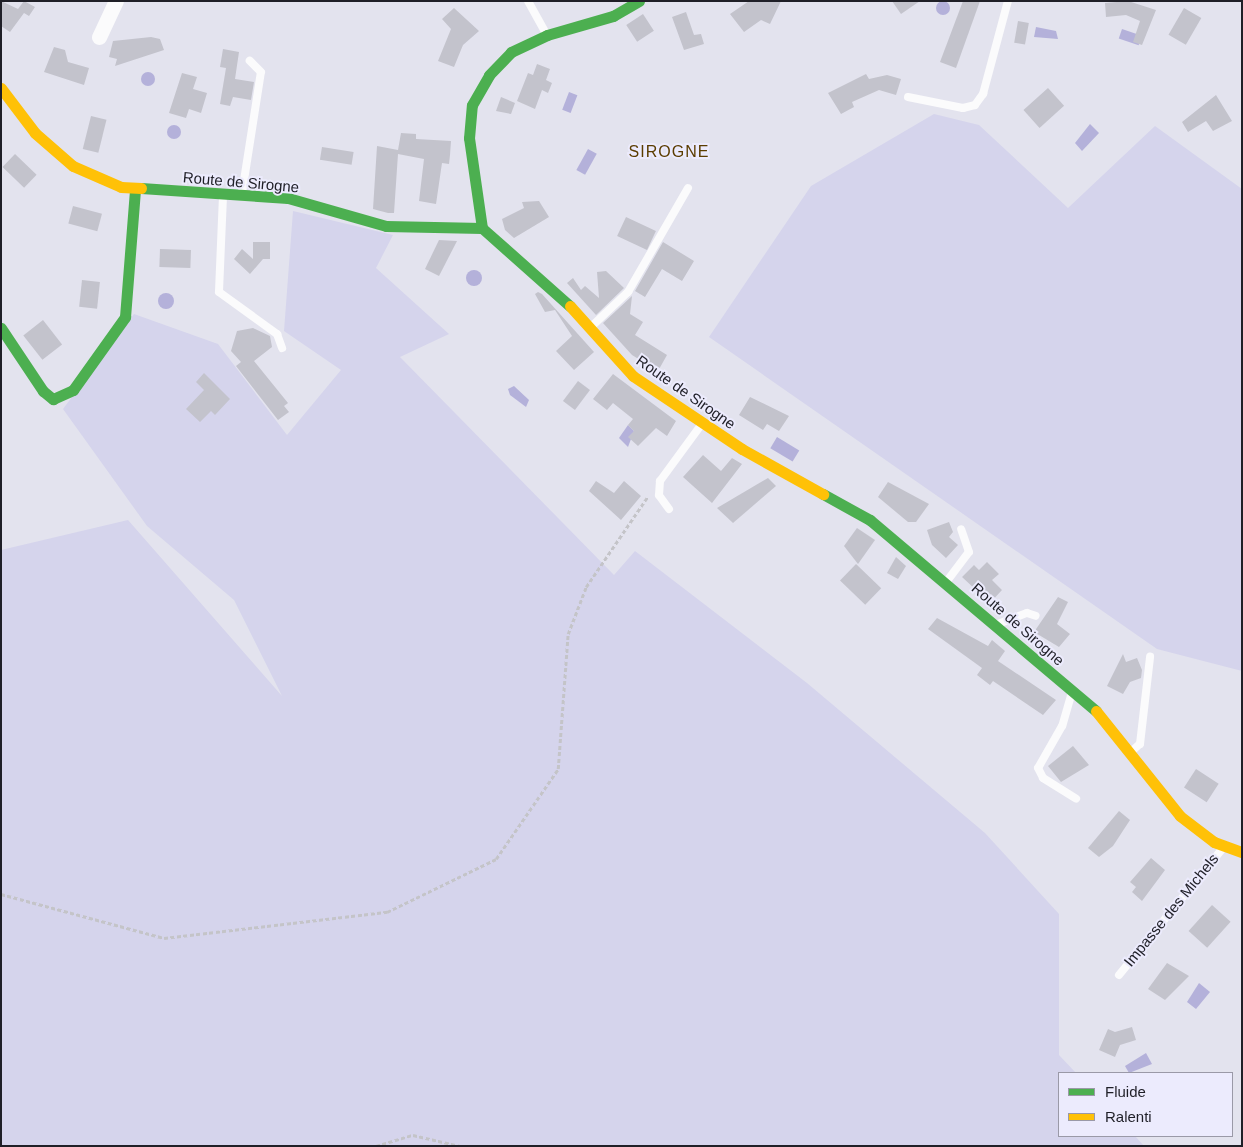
<!DOCTYPE html>
<html>
<head>
<meta charset="utf-8">
<style>
	body { margin:0 }
	#map { position:relative; width:1243px; height:1147px; overflow:hidden; background:#e3e3ee; font-family:Arial,sans-serif }
	div>[style] { position:absolute }
	.green>* { inset:0; background:#d5d4ec }
	.water>* { inset:0; background:#b4b1da; transform-origin:0 0 }
	.round { border-radius:50% }
	.building>* { inset:0; background:#c3c3cc; transform-origin:0 0 }
	.path>* { height:2.5px; margin-top:-1.25px; transform-origin:0; background:repeating-linear-gradient(90deg,#c4c4c8 0 4px,transparent 0 6.5px) }
	.lane>* { height:8px; margin:-4px; padding:0 4px; transform-origin:4px; border-radius:4px; background:#fbfbfc }
	.street>* { height:15px; margin:-7.5px; padding:0 7.5px; transform-origin:7.5px; border-radius:7.5px; background:#fbfbfc }
	.fast>* { height:11px; margin:-5.5px; padding:0 5.5px; transform-origin:5.5px; border-radius:5.5px; background:#4caf50 }
	.slow>* { height:11px; margin:-5.5px; padding:0 5.5px; transform-origin:5.5px; border-radius:5.5px; background:#ffc107 }
	span { translate:-50% -50%; white-space:nowrap; text-align:center; line-height:1.15; -webkit-text-stroke:4px #ecebfd; paint-order:stroke }
	.street-label { font-size:15px; color:#1f1f27 }
	.neighbourhood-label { font-size:16px; color:#5b3d01; letter-spacing:1px }
	.frame { position:absolute; inset:0; border:2px solid #1f1f27; pointer-events:none }
	.legend { position:absolute; left:1058px; top:1072px; width:175px; height:65px; box-sizing:border-box; background:#ecebfd; border:1px solid #9a99a7; margin:0; padding:6px 9px; list-style:none; font-size:15px; color:#1f1f27 }
	.legend li { display:flex; align-items:center; gap:10px; height:25px }
	.legend b { width:25px; border:1px solid #9a99a7 }
</style>
</head>
<body>
<div id="map">
	<div class="green">
		<div style="clip-path:polygon(934px 114px,979px 125px,1068px 208px,1155px 126px,1242px 189px,1242px 671px,1157px 649px,709px 337px,811px 186px)"></div>
		<div style="clip-path:polygon(293px 211px,393px 235px,376px 268px,449px 334px,400px 357px,614px 575px,635px 551px,807px 683px,985px 833px,1059px 914px,1059px 1055px,1076px 1073px,1059px 1073px,1059px 1136px,1135px 1136px,1144px 1146px,1px 1146px,1px 550px,128px 520px,282px 696px,234px 600px,147px 526px,63px 409px,134px 314px,218px 344px,287px 435px,341px 370px,284px 331px)"></div>
	</div>
	<div class="water">
		<div class="round" style="left:936px;top:1px;width:14px;height:14px"></div>
		<div style="clip-path:polygon(1036px 27px,1056px 31px,1058px 39px,1034px 37px)"></div>
		<div style="left:1122px;top:29px;width:21px;height:10px;rotate:19deg"></div>
		<div class="round" style="left:141px;top:72px;width:14px;height:14px"></div>
		<div style="left:569px;top:92px;width:9px;height:19px;rotate:21deg"></div>
		<div style="clip-path:polygon(1090px 124px,1099px 133px,1082px 151px,1075px 143px)"></div>
		<div class="round" style="left:167px;top:125px;width:14px;height:14px"></div>
		<div style="left:588px;top:149px;width:10px;height:24px;rotate:29deg"></div>
		<div class="round" style="left:466px;top:270px;width:16px;height:16px"></div>
		<div class="round" style="left:158px;top:293px;width:16px;height:16px"></div>
		<div style="clip-path:polygon(514px 386px,529px 400px,526px 407px,510px 395px,508px 389px)"></div>
		<div style="clip-path:polygon(628px 425px,634px 431px,628px 447px,619px 438px)"></div>
		<div style="left:777px;top:437px;width:26px;height:13px;rotate:31deg"></div>
		<div style="clip-path:polygon(1199px 983px,1210px 992px,1196px 1009px,1187px 1002px)"></div>
		<div style="clip-path:polygon(1146px 1053px,1152px 1064px,1129px 1073px,1125px 1066px)"></div>
	</div>
	<div class="building">
		<div style="clip-path:polygon(1px 1px,18px 9px,24px 1px,35px 7px,29px 16px,24px 13px,10px 32px,1px 26px)"></div>
		<div style="clip-path:polygon(749px 1px,781px 1px,770px 24px,761px 20px,744px 32px,730px 14px)"></div>
		<div style="clip-path:polygon(892px 1px,920px 1px,901px 14px)"></div>
		<div style="clip-path:polygon(963px 1px,980px 1px,956px 68px,940px 62px)"></div>
		<div style="clip-path:polygon(1128px 1px,1156px 10px,1142px 45px,1133px 42px,1140px 21px,1126px 15px,1106px 17px,1105px 3px)"></div>
		<div style="clip-path:polygon(454px 8px,479px 31px,463px 45px,454px 67px,438px 61px,451px 29px,442px 19px)"></div>
		<div style="left:1184px;top:8px;width:20px;height:31px;rotate:30deg"></div>
		<div style="clip-path:polygon(686px 12px,694px 35px,701px 34px,704px 44px,684px 50px,672px 17px)"></div>
		<div style="left:643px;top:14px;width:20px;height:20px;rotate:57deg"></div>
		<div style="left:1018px;top:21px;width:11px;height:22px;rotate:10deg"></div>
		<div style="clip-path:polygon(151px 37px,160px 39px,164px 50px,115px 66px,117px 59px,109px 57px,113px 41px)"></div>
		<div style="clip-path:polygon(54px 47px,65px 50px,68px 62px,89px 68px,84px 85px,44px 72px)"></div>
		<div style="clip-path:polygon(223px 49px,239px 52px,235px 79px,254px 82px,251px 100px,233px 97px,230px 106px,220px 104px,226px 68px,220px 67px)"></div>
		<div style="clip-path:polygon(537px 64px,550px 69px,546px 80px,552px 83px,548px 93px,542px 90px,535px 109px,517px 101px,528px 73px,533px 75px)"></div>
		<div style="clip-path:polygon(182px 73px,197px 77px,193px 89px,207px 93px,201px 113px,189px 109px,186px 118px,169px 113px)"></div>
		<div style="clip-path:polygon(866px 74px,869px 79px,887px 75px,901px 79px,896px 95px,879px 90px,852px 102px,854px 107px,841px 114px,828px 93px)"></div>
		<div style="left:1048px;top:88px;width:24px;height:33px;rotate:48deg"></div>
		<div style="clip-path:polygon(1216px 95px,1232px 121px,1213px 131px,1206px 121px,1188px 132px,1182px 122px)"></div>
		<div style="clip-path:polygon(501px 97px,515px 103px,511px 114px,496px 111px)"></div>
		<div style="left:91px;top:116px;width:16px;height:34px;rotate:14deg"></div>
		<div style="clip-path:polygon(401px 133px,416px 134px,416px 139px,451px 141px,450px 155px,449px 164px,442px 163px,436px 204px,419px 201px,424px 159px,398px 154px,394px 213px,388px 213px,373px 209px,377px 146px,398px 150px)"></div>
		<div style="left:322px;top:147px;width:32px;height:13px;rotate:9deg"></div>
		<div style="left:15px;top:154px;width:30px;height:18px;rotate:44deg"></div>
		<div style="clip-path:polygon(539px 201px,549px 217px,514px 238px,505px 230px,502px 219px,524px 208px,522px 202px)"></div>
		<div style="left:73px;top:206px;width:30px;height:18px;rotate:15deg"></div>
		<div style="left:626px;top:217px;width:33px;height:21px;rotate:25deg"></div>
		<div style="clip-path:polygon(439px 240px,457px 241px,439px 276px,425px 269px)"></div>
		<div style="clip-path:polygon(253px 242px,270px 242px,270px 259px,263px 259px,250px 274px,234px 259px,242px 249px,253px 259px)"></div>
		<div style="clip-path:polygon(663px 242px,694px 261px,682px 281px,662px 269px,645px 297px,635px 291px)"></div>
		<div style="left:160px;top:249px;width:31px;height:18px;rotate:2deg"></div>
		<div style="clip-path:polygon(606px 271px,624px 288px,596px 315px,567px 283px,573px 278px,581px 290px,585px 286px,599px 298px,597px 272px)"></div>
		<div style="left:82px;top:280px;width:18px;height:27px;rotate:6deg"></div>
		<div style="clip-path:polygon(538px 292px,542px 294px,594px 352px,574px 370px,556px 351px,572px 336px,555px 310px,545px 312px,535px 294px)"></div>
		<div style="clip-path:polygon(632px 296px,630px 314px,643px 322px,635px 335px,667px 355px,658px 371px,632px 355px,603px 323px)"></div>
		<div style="left:43px;top:320px;width:31px;height:25px;rotate:52deg"></div>
		<div style="clip-path:polygon(253px 328px,270px 336px,272px 347px,254px 361px,288px 403px,284px 406px,289px 412px,278px 420px,236px 366px,241px 362px,231px 351px,237px 331px)"></div>
		<div style="clip-path:polygon(204px 373px,230px 399px,215px 415px,211px 411px,200px 422px,186px 409px,204px 390px,196px 382px)"></div>
		<div style="clip-path:polygon(613px 374px,676px 421px,667px 436px,656px 428px,638px 446px,628px 437px,634px 431px,628px 425px,633px 419px,613px 403px,607px 410px,593px 399px)"></div>
		<div style="left:578px;top:381px;width:15px;height:25px;rotate:37deg"></div>
		<div style="clip-path:polygon(750px 397px,789px 416px,779px 431px,767px 424px,763px 430px,739px 415px)"></div>
		<div style="clip-path:polygon(703px 455px,721px 471px,732px 458px,742px 464px,712px 503px,683px 477px)"></div>
		<div style="clip-path:polygon(768px 478px,776px 486px,733px 523px,717px 508px)"></div>
		<div style="clip-path:polygon(596px 481px,614px 493px,624px 481px,641px 496px,621px 520px,589px 491px)"></div>
		<div style="clip-path:polygon(888px 482px,929px 504px,916px 522px,908px 522px,878px 497px)"></div>
		<div style="clip-path:polygon(949px 522px,953px 532px,949px 537px,958px 545px,946px 558px,932px 545px,927px 530px)"></div>
		<div style="clip-path:polygon(857px 528px,875px 540px,858px 564px,844px 546px)"></div>
		<div style="clip-path:polygon(896px 557px,906px 566px,898px 579px,887px 573px)"></div>
		<div style="clip-path:polygon(987px 562px,999px 574px,992px 580px,1002px 590px,990px 603px,962px 577px,974px 565px,979px 570px)"></div>
		<div style="left:856px;top:564px;width:35px;height:23px;rotate:44deg"></div>
		<div style="clip-path:polygon(1058px 597px,1068px 602px,1057px 624px,1070px 634px,1059px 647px,1034px 632px)"></div>
		<div style="clip-path:polygon(937px 618px,988px 646px,992px 640px,1005px 651px,998px 661px,1056px 700px,1043px 715px,993px 681px,990px 685px,977px 675px,982px 668px,928px 629px)"></div>
		<div style="clip-path:polygon(1123px 654px,1126px 662px,1137px 658px,1142px 670px,1141px 678px,1130px 682px,1123px 694px,1107px 686px)"></div>
		<div style="clip-path:polygon(1073px 746px,1089px 765px,1061px 782px,1048px 766px)"></div>
		<div style="left:1196px;top:769px;width:27px;height:22px;rotate:33deg"></div>
		<div style="clip-path:polygon(1119px 811px,1130px 820px,1113px 846px,1099px 857px,1088px 848px)"></div>
		<div style="clip-path:polygon(1151px 858px,1165px 870px,1142px 901px,1132px 892px,1136px 887px,1130px 882px)"></div>
		<div style="left:1212px;top:905px;width:25px;height:35px;rotate:42deg"></div>
		<div style="clip-path:polygon(1167px 963px,1189px 976px,1165px 1000px,1148px 989px)"></div>
		<div style="clip-path:polygon(1132px 1027px,1136px 1040px,1120px 1045px,1115px 1057px,1099px 1050px,1108px 1029px,1115px 1032px)"></div>
	</div>
	<div class="path">
		<div style="left:1px;top:894px;width:169px;rotate:15.1deg"></div>
		<div style="left:164px;top:938px;width:225px;rotate:-6.7deg"></div>
		<div style="left:387px;top:912px;width:121px;rotate:-25.9deg"></div>
		<div style="left:496px;top:859px;width:109px;rotate:-55.4deg"></div>
		<div style="left:558px;top:769px;width:135px;rotate:-85.8deg"></div>
		<div style="left:568px;top:634px;width:50px;rotate:-69deg"></div>
		<div style="left:586px;top:587px;width:110px;rotate:-55.7deg"></div>
		<div style="left:376px;top:1146px;width:39px;rotate:-17deg"></div>
		<div style="left:413px;top:1135px;width:48px;rotate:13.2deg"></div>
	</div>
	<div class="lane">
		<div style="left:528px;top:1px;width:38px;rotate:61deg"></div>
		<div style="left:908px;top:97px;width:56px;rotate:11.3deg"></div>
		<div style="left:963px;top:108px;width:12px;rotate:-14deg"></div>
		<div style="left:975px;top:105px;width:14px;rotate:-54deg"></div>
		<div style="left:983px;top:94px;width:96px;rotate:-75deg"></div>
		<div style="left:242px;top:193px;width:122px;rotate:-81.1deg"></div>
		<div style="left:261px;top:72px;width:16px;rotate:-135deg"></div>
		<div style="left:223px;top:196px;width:96px;rotate:92.4deg"></div>
		<div style="left:219px;top:292px;width:72px;rotate:35.9deg"></div>
		<div style="left:277px;top:334px;width:15px;rotate:70deg"></div>
		<div style="left:592px;top:326px;width:50px;rotate:-43.4deg"></div>
		<div style="left:628px;top:292px;width:120px;rotate:-60deg"></div>
		<div style="left:669px;top:509px;width:17px;rotate:-126deg"></div>
		<div style="left:659px;top:495px;width:14px;rotate:-86deg"></div>
		<div style="left:660px;top:481px;width:69px;rotate:-53.8deg"></div>
		<div style="left:947px;top:581px;width:36px;rotate:-53deg"></div>
		<div style="left:969px;top:552px;width:24px;rotate:-109deg"></div>
		<div style="left:998px;top:624px;width:31px;rotate:-21deg"></div>
		<div style="left:1027px;top:613px;width:9px;rotate:18deg"></div>
		<div style="left:1072px;top:692px;width:35px;rotate:106deg"></div>
		<div style="left:1062px;top:726px;width:48px;rotate:119.7deg"></div>
		<div style="left:1038px;top:768px;width:11px;rotate:63deg"></div>
		<div style="left:1043px;top:778px;width:39px;rotate:32deg"></div>
		<div style="left:1133px;top:750px;width:9px;rotate:-41deg"></div>
		<div style="left:1140px;top:744px;width:88px;rotate:-83.4deg"></div>
		<div style="left:1119px;top:975px;width:163px;rotate:-50.7deg"></div>
	</div>
	<div class="street">
		<div style="left:99px;top:37px;width:40px;rotate:-65deg"></div>
	</div>
	<div class="fast">
		<div style="left:141px;top:188px;width:147px;rotate:3.9deg"></div>
		<div style="left:288px;top:198px;width:102px;rotate:15.9deg"></div>
		<div style="left:386px;top:226px;width:96px;rotate:1.2deg"></div>
		<div style="left:482px;top:228px;width:118px;rotate:41.6deg"></div>
		<div style="left:482px;top:228px;width:91px;rotate:-98.2deg"></div>
		<div style="left:469px;top:138px;width:33px;rotate:-85deg"></div>
		<div style="left:472px;top:105px;width:34px;rotate:-60deg"></div>
		<div style="left:489px;top:75px;width:32px;rotate:-46deg"></div>
		<div style="left:511px;top:52px;width:40px;rotate:-25deg"></div>
		<div style="left:547px;top:35px;width:69px;rotate:-16.1deg"></div>
		<div style="left:613px;top:16px;width:30px;rotate:-30deg"></div>
		<div style="left:1px;top:328px;width:76px;rotate:56.3deg"></div>
		<div style="left:43px;top:391px;width:13px;rotate:39deg"></div>
		<div style="left:53px;top:399px;width:22px;rotate:-24deg"></div>
		<div style="left:73px;top:390px;width:90px;rotate:-54.5deg"></div>
		<div style="left:125px;top:317px;width:127px;rotate:-85.5deg"></div>
		<div style="left:823px;top:494px;width:54px;rotate:29deg"></div>
		<div style="left:870px;top:520px;width:296px;rotate:40.2deg"></div>
	</div>
	<div class="slow">
		<div style="left:1px;top:88px;width:56px;rotate:52.9deg"></div>
		<div style="left:35px;top:133px;width:50px;rotate:41deg"></div>
		<div style="left:73px;top:166px;width:52px;rotate:23.6deg"></div>
		<div style="left:121px;top:187px;width:20px;rotate:3deg"></div>
		<div style="left:570px;top:306px;width:94px;rotate:48deg"></div>
		<div style="left:633px;top:376px;width:131px;rotate:33.8deg"></div>
		<div style="left:742px;top:449px;width:93px;rotate:29.1deg"></div>
		<div style="left:1096px;top:711px;width:134px;rotate:51.3deg"></div>
		<div style="left:1180px;top:816px;width:43px;rotate:37.4deg"></div>
		<div style="left:1214px;top:842px;width:30px;rotate:20deg"></div>
	</div>
	<div class="street-label">
		<span style="left:241px;top:182px;rotate:5deg">Route de Sirogne</span>
		<span style="left:686px;top:392px;rotate:35deg">Route de Sirogne</span>
		<span style="left:1018px;top:624px;rotate:41deg">Route de Sirogne</span>
		<span style="left:1171px;top:910px;rotate:-51deg">Impasse des Michels</span>
	</div>
	<div class="neighbourhood-label">
		<span style="left:669px;top:152px">SIROGNE</span>
	</div>
	<div class="frame"></div>
	<ul class="legend">
	<li><b style="height:6px;background:#4caf50"></b>Fluide</li>
	<li><b style="height:6px;background:#ffc107"></b>Ralenti</li>
	</ul>
</div>
</body>
</html>
